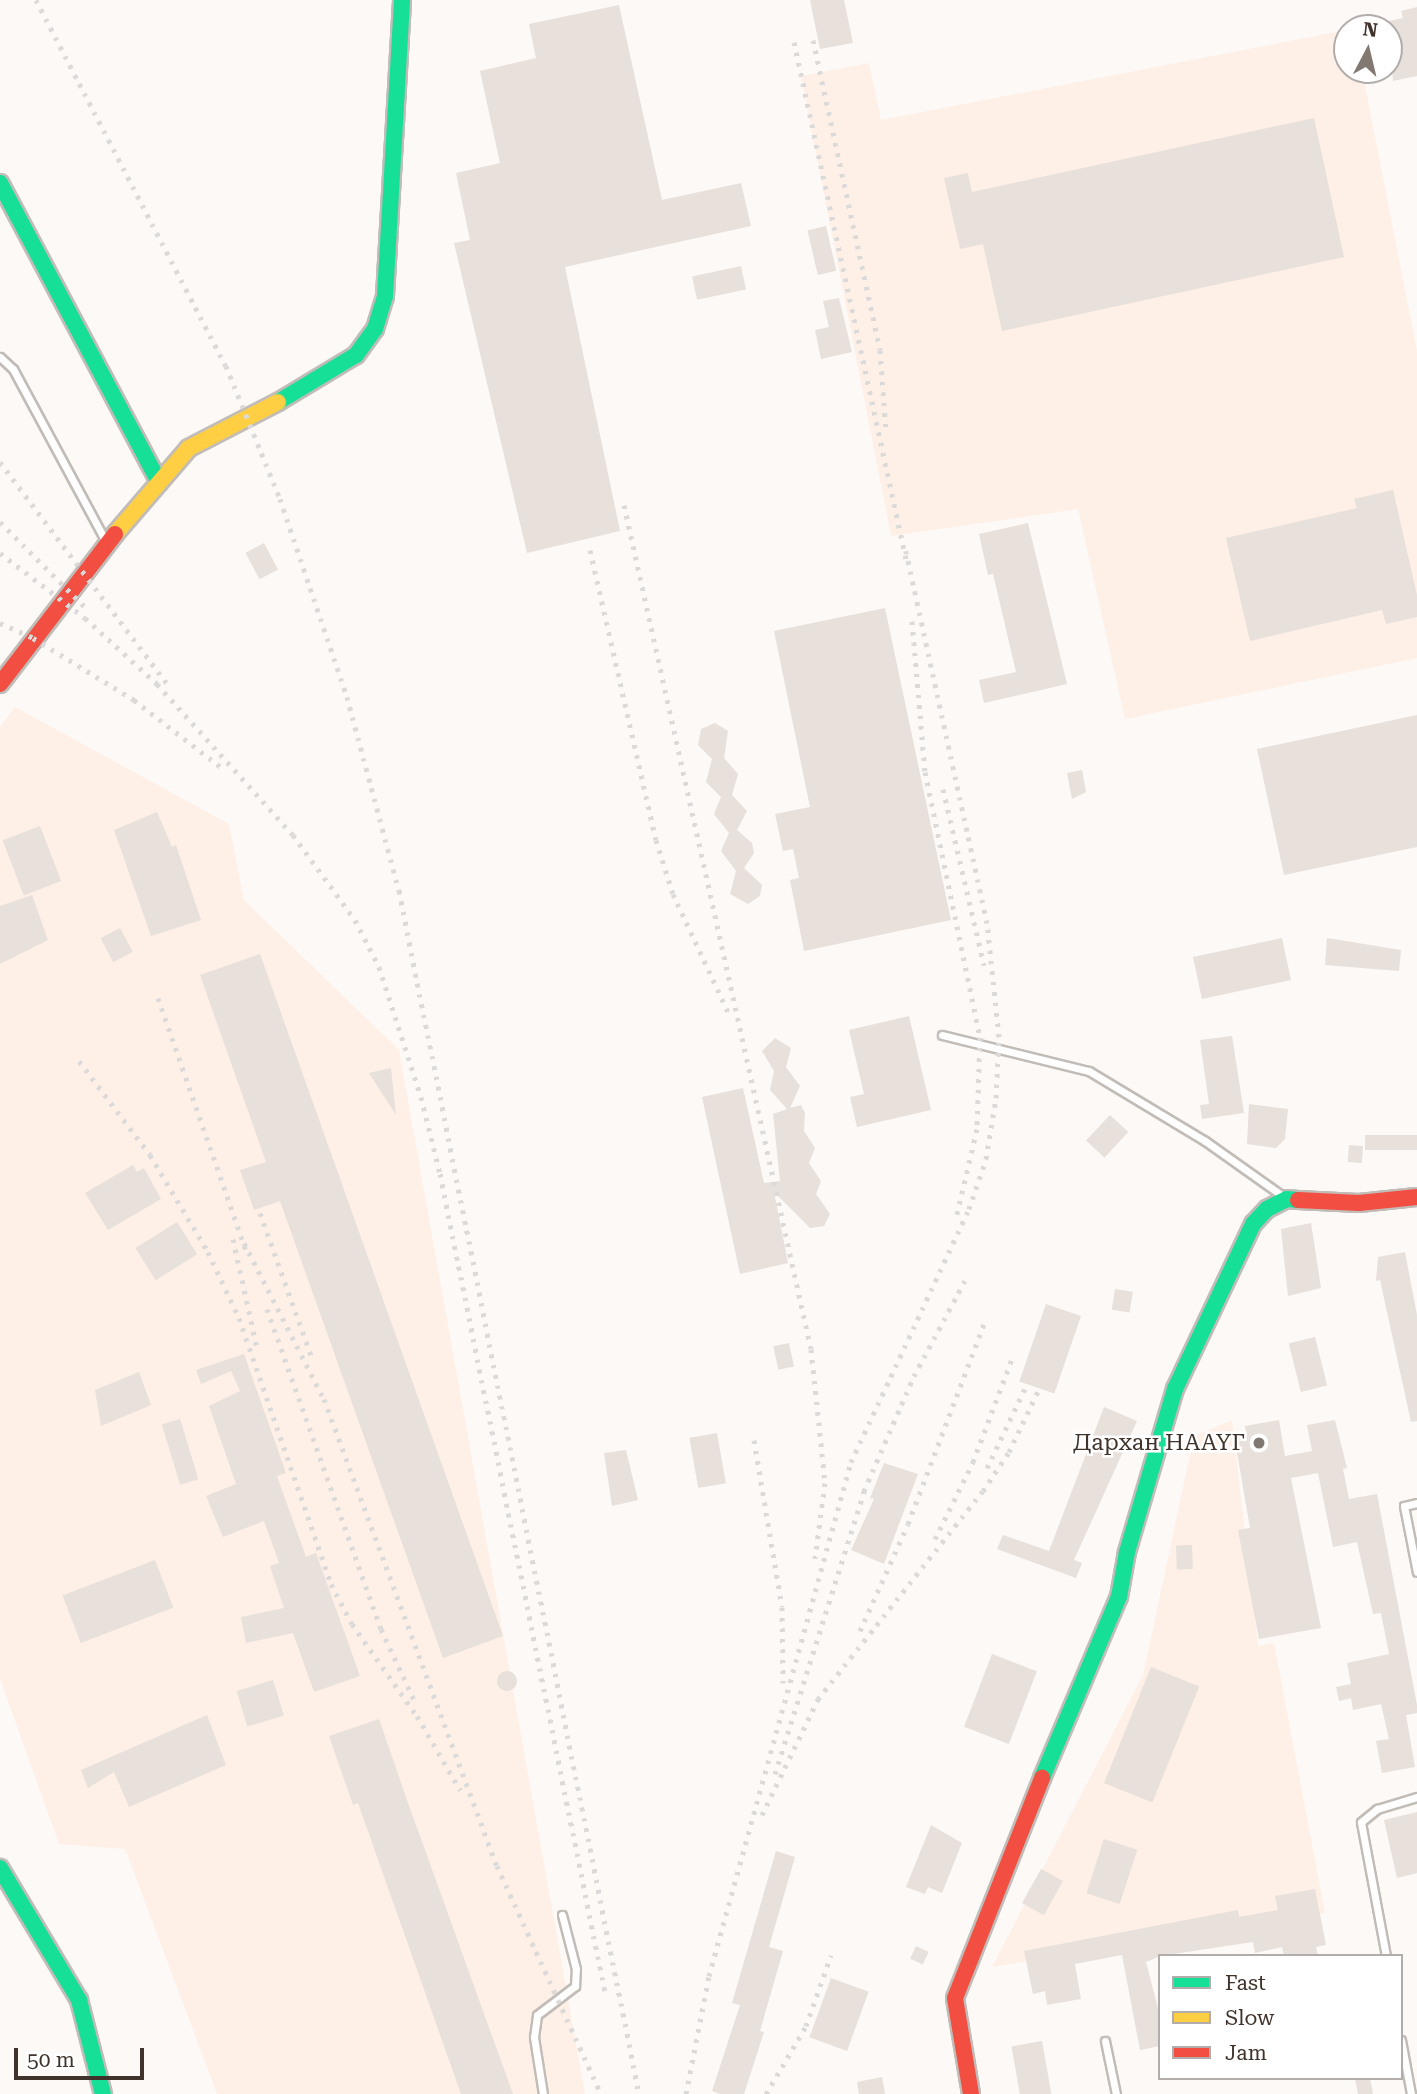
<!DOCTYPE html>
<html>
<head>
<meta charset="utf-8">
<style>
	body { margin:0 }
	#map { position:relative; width:1417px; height:2094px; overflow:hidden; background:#fcf9f7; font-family:"Roboto Serif",serif }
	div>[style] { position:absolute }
	.built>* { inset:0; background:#fef0e6 }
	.building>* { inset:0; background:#e7e0db; transform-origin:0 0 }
	.round { border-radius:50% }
	.roads { filter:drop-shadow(2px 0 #c2bcb7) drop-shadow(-2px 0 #c2bcb7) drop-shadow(0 2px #c2bcb7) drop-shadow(0 -2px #c2bcb7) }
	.lane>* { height:7px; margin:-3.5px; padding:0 3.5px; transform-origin:3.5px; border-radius:3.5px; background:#fffefe }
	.fast>* { height:16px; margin:-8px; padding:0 8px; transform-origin:8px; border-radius:8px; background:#16e098 }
	.slow>* { height:16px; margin:-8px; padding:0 8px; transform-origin:8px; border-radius:8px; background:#ffcf43 }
	.jam>* { height:16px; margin:-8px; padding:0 8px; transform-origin:8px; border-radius:8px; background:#f24e42 }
	.rail>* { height:5px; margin-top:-2.5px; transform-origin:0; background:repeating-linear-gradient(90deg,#dcdad9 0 3.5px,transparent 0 10.5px) }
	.dots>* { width:19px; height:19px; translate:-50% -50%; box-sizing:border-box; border:4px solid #fff; border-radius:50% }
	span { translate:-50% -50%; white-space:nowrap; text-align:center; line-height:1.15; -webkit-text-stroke:5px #fff; paint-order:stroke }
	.poi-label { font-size:23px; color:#3f332b }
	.right { translate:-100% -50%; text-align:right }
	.legend { position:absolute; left:1158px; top:1954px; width:245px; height:126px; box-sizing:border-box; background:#fff; border:2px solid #b2adaa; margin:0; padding:9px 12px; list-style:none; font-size:21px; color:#3f332b }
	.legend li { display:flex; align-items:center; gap:14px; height:35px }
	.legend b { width:35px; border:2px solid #b2adaa }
	.north { position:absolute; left:1333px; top:14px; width:70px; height:70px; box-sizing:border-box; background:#fff; border:2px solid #b2adaa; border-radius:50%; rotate:7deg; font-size:19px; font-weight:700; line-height:28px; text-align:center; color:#3f332b }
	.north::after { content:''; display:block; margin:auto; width:24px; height:32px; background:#817872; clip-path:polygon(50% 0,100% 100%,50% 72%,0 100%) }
	.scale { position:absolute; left:14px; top:2048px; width:130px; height:32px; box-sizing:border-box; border:4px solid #3f332b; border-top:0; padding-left:9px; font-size:21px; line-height:24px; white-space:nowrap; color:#3f332b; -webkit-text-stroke:5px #fff; paint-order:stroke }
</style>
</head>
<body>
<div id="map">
	<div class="built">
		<div style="clip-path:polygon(1347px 30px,1347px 70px,1362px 70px,1417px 351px,1417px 658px,1125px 719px,1078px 509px,891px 536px,801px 76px,869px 63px,881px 120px)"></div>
		<div style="clip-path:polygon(15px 707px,229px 824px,244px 900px,399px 1050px,585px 2094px,217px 2094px,125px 1849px,59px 1844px,0 1679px,0 727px)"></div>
		<div style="clip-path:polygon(1232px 1420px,1258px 1646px,1274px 1643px,1325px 1913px,992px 1967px,1143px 1675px,1194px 1436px)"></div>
	</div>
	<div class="building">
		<div style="clip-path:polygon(810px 0,844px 0,853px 43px,820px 49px)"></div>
		<div style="clip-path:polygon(619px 5px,662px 200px,741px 183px,751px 226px,565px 267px,620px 531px,527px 553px,454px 243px,470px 240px,456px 173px,500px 163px,480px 71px,536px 58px,529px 24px)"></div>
		<div style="clip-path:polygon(1417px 7px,1417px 76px,1393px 81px,1389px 21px,1403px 18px,1401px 11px)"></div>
		<div style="clip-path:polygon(1314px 118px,1344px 257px,1002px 331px,983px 244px,960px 249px,944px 178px,968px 173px,972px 192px)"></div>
		<div style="left:826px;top:226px;width:46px;height:19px;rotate:77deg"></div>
		<div style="left:741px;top:266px;width:24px;height:50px;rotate:78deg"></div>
		<div style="clip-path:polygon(839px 298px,852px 352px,821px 359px,815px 330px,829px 327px,823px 301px)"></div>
		<div style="clip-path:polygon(1393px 490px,1417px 595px,1417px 617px,1386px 624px,1382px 610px,1250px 641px,1226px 538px,1357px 508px,1354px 499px)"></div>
		<div style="clip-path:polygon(1028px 523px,1067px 684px,984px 703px,979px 680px,1016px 672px,993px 574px,988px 575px,979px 534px)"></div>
		<div style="left:264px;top:543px;width:30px;height:21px;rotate:62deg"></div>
		<div style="clip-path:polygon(885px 608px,951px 920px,804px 951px,790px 880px,799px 878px,793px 849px,783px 851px,775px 814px,810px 807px,774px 631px)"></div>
		<div style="clip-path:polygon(1417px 715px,1417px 847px,1284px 875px,1257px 749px)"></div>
		<div style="clip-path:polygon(715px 723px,728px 731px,724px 758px,738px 774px,732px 795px,747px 811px,737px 830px,752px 843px,754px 853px,744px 868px,762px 885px,760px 896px,748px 904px,730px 894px,736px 871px,721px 851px,729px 833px,714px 814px,721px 797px,706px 782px,712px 759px,698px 745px,701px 729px)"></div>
		<div style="clip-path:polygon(1082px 770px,1086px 792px,1072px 799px,1067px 773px)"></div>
		<div style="clip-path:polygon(157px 812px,172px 847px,176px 845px,201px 920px,151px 936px,114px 830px)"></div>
		<div style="left:40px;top:826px;width:59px;height:40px;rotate:69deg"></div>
		<div style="clip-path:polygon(32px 895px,48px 940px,0 964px,0 906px)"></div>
		<div style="left:120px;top:928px;width:27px;height:22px;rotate:62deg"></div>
		<div style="left:1282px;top:938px;width:43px;height:91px;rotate:78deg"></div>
		<div style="clip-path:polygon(1327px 938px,1401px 950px,1399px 971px,1325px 965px)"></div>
		<div style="clip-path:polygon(260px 954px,503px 1636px,443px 1658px,280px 1201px,254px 1210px,240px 1170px,266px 1162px,200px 975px)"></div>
		<div style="clip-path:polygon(909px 1016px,931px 1110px,857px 1127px,850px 1097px,864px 1094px,849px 1030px)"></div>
		<div style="clip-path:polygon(1232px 1036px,1244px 1113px,1202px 1119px,1200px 1105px,1209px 1104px,1200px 1040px)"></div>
		<div style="clip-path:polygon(775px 1038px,791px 1048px,786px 1067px,800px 1086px,790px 1108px,801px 1105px,805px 1113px,804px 1131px,815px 1148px,809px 1163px,821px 1181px,816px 1194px,830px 1214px,824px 1226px,810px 1228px,774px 1192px,788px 1263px,740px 1274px,702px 1097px,743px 1088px,764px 1183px,780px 1181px,773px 1114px,787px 1109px,770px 1090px,774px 1071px,762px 1051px)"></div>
		<div style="clip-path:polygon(391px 1068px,396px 1115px,369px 1073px)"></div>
		<div style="clip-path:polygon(1249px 1104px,1288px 1109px,1285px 1139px,1276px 1148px,1247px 1144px)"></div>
		<div style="left:1110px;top:1115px;width:25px;height:35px;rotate:43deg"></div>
		<div style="left:1417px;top:1135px;width:15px;height:52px;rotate:90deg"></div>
		<div style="left:1349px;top:1145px;width:14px;height:17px;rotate:4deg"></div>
		<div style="clip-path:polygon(133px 1165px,137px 1172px,144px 1168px,161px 1199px,108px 1230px,85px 1193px)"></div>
		<div style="left:177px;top:1222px;width:38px;height:49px;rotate:58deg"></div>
		<div style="clip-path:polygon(1311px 1223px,1321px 1288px,1288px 1296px,1281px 1229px)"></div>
		<div style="clip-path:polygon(1405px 1252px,1417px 1315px,1417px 1421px,1411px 1422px,1380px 1280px,1376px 1281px,1378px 1257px)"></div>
		<div style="left:1115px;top:1289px;width:18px;height:21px;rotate:9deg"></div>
		<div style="left:1046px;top:1304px;width:37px;height:82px;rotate:19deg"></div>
		<div style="left:1315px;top:1337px;width:50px;height:27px;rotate:76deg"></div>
		<div style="left:789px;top:1343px;width:24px;height:16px;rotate:78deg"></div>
		<div style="clip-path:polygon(244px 1354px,286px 1473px,277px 1476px,306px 1557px,316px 1553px,360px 1676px,314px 1692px,293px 1633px,246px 1643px,241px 1617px,284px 1608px,270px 1566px,279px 1563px,264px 1521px,223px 1537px,206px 1496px,236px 1484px,209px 1406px,240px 1391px,231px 1371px,201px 1384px,196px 1370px)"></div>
		<div style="clip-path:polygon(139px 1372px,151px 1405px,101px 1426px,95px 1390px)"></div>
		<div style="clip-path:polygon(1104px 1407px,1137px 1421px,1074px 1560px,1082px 1563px,1076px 1578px,997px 1549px,1003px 1535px,1049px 1551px)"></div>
		<div style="left:180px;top:1419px;width:63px;height:19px;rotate:73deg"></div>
		<div style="clip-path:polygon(1279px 1420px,1285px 1456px,1312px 1451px,1307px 1425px,1335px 1420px,1347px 1468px,1343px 1469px,1349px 1499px,1377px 1494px,1417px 1705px,1417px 1713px,1406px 1715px,1415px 1767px,1382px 1773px,1376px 1741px,1389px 1739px,1381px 1704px,1353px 1710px,1351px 1698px,1339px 1701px,1336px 1687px,1351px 1684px,1347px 1663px,1389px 1654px,1381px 1613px,1373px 1614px,1357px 1542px,1333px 1547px,1318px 1473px,1291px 1478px,1321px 1628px,1259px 1639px,1238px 1530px,1250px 1528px,1234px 1435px,1246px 1433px,1245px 1426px)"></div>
		<div style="left:717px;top:1433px;width:51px;height:28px;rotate:80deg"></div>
		<div style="clip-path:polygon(626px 1450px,638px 1500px,612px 1506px,604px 1453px)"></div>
		<div style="clip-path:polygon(884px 1463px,918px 1474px,884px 1564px,851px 1550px,874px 1499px,870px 1498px)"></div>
		<div style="left:1192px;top:1545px;width:24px;height:16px;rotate:88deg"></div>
		<div style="left:155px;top:1560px;width:51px;height:99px;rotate:69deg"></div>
		<div style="left:992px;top:1654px;width:48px;height:78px;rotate:21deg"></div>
		<div style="left:1151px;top:1667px;width:52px;height:125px;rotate:22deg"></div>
		<div class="round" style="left:497px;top:1671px;width:20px;height:20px"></div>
		<div style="left:273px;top:1680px;width:37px;height:38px;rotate:73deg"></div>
		<div style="clip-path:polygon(207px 1715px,226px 1765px,129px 1807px,114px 1772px,88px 1788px,81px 1770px)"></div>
		<div style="clip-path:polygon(379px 1719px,408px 1803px,513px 2094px,461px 2094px,358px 1803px,353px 1805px,329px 1736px)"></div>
		<div style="clip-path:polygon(1417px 1812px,1417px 1873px,1397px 1878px,1384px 1820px)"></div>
		<div style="clip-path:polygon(931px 1825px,962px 1843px,942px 1893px,928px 1887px,925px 1894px,906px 1887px)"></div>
		<div style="left:1104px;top:1839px;width:35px;height:57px;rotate:18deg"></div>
		<div style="clip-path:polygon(776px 1851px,795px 1857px,769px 1947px,783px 1951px,760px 2031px,764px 2032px,744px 2094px,720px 2094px,712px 2091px,740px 2005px,732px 2003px)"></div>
		<div style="left:1041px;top:1869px;width:25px;height:39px;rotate:29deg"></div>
		<div style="clip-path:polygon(1315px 1889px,1326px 1945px,1316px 1947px,1318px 1956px,1284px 1956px,1282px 1947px,1255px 1953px,1253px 1942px,1160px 1956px,1146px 1962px,1160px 2016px,1160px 2046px,1140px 2050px,1122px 1955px,1075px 1964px,1081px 1999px,1047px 2005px,1045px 1991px,1033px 1994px,1024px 1951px,1238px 1910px,1239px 1917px,1278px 1910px,1275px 1896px)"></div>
		<div style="left:916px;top:1946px;width:14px;height:14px;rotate:25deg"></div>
		<div style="left:831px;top:1978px;width:40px;height:63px;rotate:20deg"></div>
		<div style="left:1042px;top:2041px;width:54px;height:31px;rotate:80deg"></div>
		<div style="clip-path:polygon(882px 2077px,885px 2094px,859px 2094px,857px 2082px)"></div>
		<div style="clip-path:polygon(1355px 2078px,1370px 2078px,1373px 2094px,1358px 2094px)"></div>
	</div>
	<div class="roads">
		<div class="lane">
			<div style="left:0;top:357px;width:18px;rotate:43deg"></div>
			<div style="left:13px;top:369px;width:194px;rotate:61.7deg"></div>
			<div style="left:942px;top:1035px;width:151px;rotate:13.8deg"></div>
			<div style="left:1089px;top:1071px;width:135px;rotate:31.1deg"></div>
			<div style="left:1205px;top:1141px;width:97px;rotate:35.3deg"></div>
			<div style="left:1417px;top:1503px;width:13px;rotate:167deg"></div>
			<div style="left:1404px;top:1506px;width:67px;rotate:78.9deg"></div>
			<div style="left:1386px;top:1956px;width:136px;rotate:-100.6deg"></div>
			<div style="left:1361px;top:1822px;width:21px;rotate:-39deg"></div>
			<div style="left:1377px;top:1809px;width:42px;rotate:-16.7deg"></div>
			<div style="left:1401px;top:2040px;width:55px;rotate:79.5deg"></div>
			<div style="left:1105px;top:2041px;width:54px;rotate:78.3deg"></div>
			<div style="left:543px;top:2094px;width:58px;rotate:-99deg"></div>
			<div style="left:534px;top:2037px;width:22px;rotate:-82deg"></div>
			<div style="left:537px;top:2015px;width:48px;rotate:-37.3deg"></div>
			<div style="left:575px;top:1986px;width:17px;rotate:-87deg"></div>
			<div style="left:576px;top:1969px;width:56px;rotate:-104.5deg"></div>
		</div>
		<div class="fast">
			<div style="left:0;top:183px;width:339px;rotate:62deg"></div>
			<div style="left:278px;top:402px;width:91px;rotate:-31.1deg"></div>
			<div style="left:356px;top:355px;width:32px;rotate:-54deg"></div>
			<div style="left:375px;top:329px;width:34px;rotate:-73deg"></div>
			<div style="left:385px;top:296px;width:296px;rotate:-86.7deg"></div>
			<div style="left:1042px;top:1778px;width:197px;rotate:-67deg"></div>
			<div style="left:1119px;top:1597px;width:46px;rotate:-79.9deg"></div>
			<div style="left:1127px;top:1552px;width:170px;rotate:-73.6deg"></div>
			<div style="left:1175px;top:1389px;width:183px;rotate:-64.7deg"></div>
			<div style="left:1253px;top:1224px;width:21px;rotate:-47deg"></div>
			<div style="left:1267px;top:1209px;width:22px;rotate:-27deg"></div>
			<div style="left:1287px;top:1199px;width:11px;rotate:5deg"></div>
			<div style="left:0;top:1868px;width:154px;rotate:59.1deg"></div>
			<div style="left:79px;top:2000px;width:97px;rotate:75.7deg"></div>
		</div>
		<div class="slow">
			<div style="left:115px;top:534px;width:113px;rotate:-49.3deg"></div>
			<div style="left:189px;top:448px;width:100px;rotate:-27.3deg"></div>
		</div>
		<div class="jam">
			<div style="left:0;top:684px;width:189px;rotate:-52.5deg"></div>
			<div style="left:1298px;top:1200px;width:61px;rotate:2.8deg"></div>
			<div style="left:1359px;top:1203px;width:58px;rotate:-5.9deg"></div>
			<div style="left:971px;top:2094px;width:97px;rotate:-99.5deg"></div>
			<div style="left:955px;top:1998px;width:237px;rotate:-68.4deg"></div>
		</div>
	</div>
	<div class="rail">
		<div style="left:36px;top:0;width:412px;rotate:62.6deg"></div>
		<div style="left:226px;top:366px;width:144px;rotate:67.9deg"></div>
		<div style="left:280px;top:499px;width:209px;rotate:71.3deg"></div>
		<div style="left:347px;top:697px;width:201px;rotate:75deg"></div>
		<div style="left:399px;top:891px;width:1227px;rotate:78.72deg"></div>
		<div style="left:813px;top:40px;width:317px;rotate:77.8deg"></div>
		<div style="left:880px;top:350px;width:81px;rotate:85.8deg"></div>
		<div style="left:794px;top:42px;width:529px;rotate:77.78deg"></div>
		<div style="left:0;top:462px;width:278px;rotate:53deg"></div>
		<div style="left:624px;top:505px;width:864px;rotate:77.51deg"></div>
		<div style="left:811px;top:1349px;width:135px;rotate:84deg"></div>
		<div style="left:825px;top:1483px;width:76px;rotate:97.6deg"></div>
		<div style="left:0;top:522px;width:119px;rotate:45deg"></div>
		<div style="left:590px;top:550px;width:297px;rotate:77.2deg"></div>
		<div style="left:656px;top:840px;width:57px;rotate:72.5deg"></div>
		<div style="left:673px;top:894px;width:132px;rotate:65deg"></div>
		<div style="left:0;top:553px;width:107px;rotate:37.4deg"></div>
		<div style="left:85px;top:618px;width:98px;rotate:42.5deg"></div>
		<div style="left:157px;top:684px;width:203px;rotate:48deg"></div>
		<div style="left:293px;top:835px;width:105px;rotate:53.9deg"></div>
		<div style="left:355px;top:920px;width:53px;rotate:62.9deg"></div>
		<div style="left:379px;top:967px;width:137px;rotate:72.1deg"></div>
		<div style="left:421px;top:1097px;width:79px;rotate:76.1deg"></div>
		<div style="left:440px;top:1174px;width:840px;rotate:78.6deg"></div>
		<div style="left:912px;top:621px;width:152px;rotate:85.1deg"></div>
		<div style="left:925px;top:772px;width:271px;rotate:78.3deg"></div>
		<div style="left:980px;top:1037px;width:92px;rotate:91.9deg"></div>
		<div style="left:977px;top:1129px;width:91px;rotate:103.3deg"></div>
		<div style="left:0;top:623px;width:36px;rotate:24deg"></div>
		<div style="left:33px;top:638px;width:119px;rotate:31.5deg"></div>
		<div style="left:134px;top:700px;width:111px;rotate:37.7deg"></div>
		<div style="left:943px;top:789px;width:181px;rotate:76.9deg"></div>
		<div style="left:158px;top:998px;width:270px;rotate:70.8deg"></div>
		<div style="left:79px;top:1061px;width:118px;rotate:52.9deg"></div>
		<div style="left:150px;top:1155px;width:113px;rotate:59.1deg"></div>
		<div style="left:208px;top:1252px;width:73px;rotate:64.8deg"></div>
		<div style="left:239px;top:1318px;width:281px;rotate:70.9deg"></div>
		<div style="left:331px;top:1584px;width:45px;rotate:62.3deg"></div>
		<div style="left:352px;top:1624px;width:113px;rotate:54.8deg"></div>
		<div style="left:417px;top:1716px;width:86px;rotate:59.8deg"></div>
		<div style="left:260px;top:1213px;width:154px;rotate:70.3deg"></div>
		<div style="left:233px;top:1239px;width:112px;rotate:77.6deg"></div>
		<div style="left:244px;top:1243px;width:175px;rotate:62.9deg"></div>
		<div style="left:324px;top:1399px;width:498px;rotate:69.7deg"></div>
		<div style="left:497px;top:1866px;width:251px;rotate:65.5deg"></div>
		<div style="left:267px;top:1309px;width:340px;rotate:70.4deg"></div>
		<div style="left:381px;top:1629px;width:81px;rotate:65deg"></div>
		<div style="left:754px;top:1440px;width:169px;rotate:80.5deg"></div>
		<div style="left:782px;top:1607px;width:76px;rotate:89.2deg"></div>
		<div style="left:987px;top:1468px;width:93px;rotate:-64.5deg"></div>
		<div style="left:935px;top:1539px;width:86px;rotate:-63.7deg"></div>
		<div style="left:973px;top:1462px;width:110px;rotate:-69.3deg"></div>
		<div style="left:860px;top:1631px;width:117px;rotate:-65.8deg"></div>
		<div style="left:908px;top:1524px;width:219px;rotate:-69.2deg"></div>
		<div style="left:775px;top:1774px;width:297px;rotate:-72.5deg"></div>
		<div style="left:864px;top:1491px;width:125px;rotate:-66.5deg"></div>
		<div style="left:914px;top:1376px;width:115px;rotate:-61.9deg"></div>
		<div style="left:762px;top:1815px;width:129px;rotate:-64.2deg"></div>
		<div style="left:818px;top:1699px;width:265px;rotate:-51.6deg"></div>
		<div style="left:983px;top:1491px;width:47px;rotate:-56.3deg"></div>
		<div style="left:1009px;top:1452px;width:70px;rotate:-64.5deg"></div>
		<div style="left:686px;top:2094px;width:120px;rotate:-79deg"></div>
		<div style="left:709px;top:1976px;width:533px;rotate:-74.56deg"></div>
		<div style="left:851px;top:1462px;width:279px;rotate:-65deg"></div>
		<div style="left:969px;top:1209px;width:53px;rotate:-71.2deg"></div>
		<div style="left:986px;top:1159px;width:62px;rotate:-80.7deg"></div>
		<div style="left:996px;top:1098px;width:61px;rotate:-87.2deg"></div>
		<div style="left:999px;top:1037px;width:115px;rotate:-96deg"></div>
		<div style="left:987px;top:923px;width:381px;rotate:-102.3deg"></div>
		<div style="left:766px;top:2094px;width:79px;rotate:-59.5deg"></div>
		<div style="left:806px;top:2026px;width:75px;rotate:-70.6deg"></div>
	</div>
	<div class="dots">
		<div style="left:1259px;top:1443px;background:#817872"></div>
	</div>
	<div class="poi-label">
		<span class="right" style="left:1245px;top:1443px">Дархан НААҮГ</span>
	</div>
	<ul class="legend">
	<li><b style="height:9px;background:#16e098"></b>Fast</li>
	<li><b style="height:9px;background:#ffcf43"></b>Slow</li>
	<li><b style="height:9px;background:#f24e42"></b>Jam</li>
	</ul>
	<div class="north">N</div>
	<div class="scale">50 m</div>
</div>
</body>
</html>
